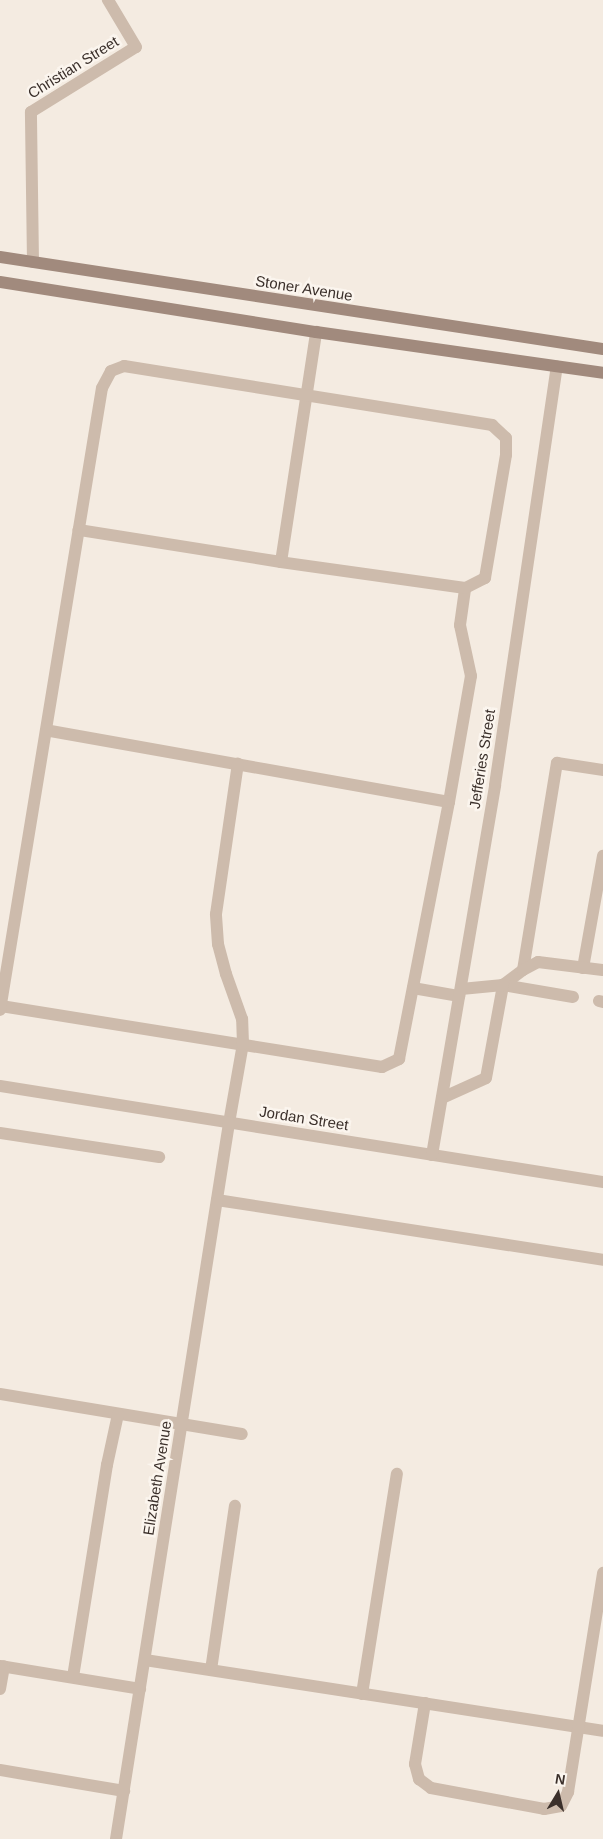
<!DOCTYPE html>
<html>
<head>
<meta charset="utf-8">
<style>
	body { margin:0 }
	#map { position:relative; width:603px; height:1839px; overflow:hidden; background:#f4ebe1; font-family:Arial,sans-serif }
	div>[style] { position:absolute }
	.lane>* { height:12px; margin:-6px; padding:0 6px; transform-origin:6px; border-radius:6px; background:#cdbbac }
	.street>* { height:12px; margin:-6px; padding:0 6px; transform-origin:6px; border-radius:6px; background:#cdbbac }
	.secondary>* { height:12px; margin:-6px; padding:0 6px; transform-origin:6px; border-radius:6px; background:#a18a7d }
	span { translate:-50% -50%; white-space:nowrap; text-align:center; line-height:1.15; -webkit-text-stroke:5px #fbf5ee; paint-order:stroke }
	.street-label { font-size:15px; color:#3b302b }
	.north { position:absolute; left:533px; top:1769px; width:50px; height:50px; -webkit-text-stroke:4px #fbf5ee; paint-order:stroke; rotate:9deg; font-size:14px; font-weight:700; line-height:20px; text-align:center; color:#3b302b }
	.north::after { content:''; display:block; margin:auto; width:18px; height:22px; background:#3b302b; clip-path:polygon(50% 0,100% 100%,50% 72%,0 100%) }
</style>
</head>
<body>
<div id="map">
	<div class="lane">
		<div style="left:281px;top:562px;width:233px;rotate:-81.3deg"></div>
		<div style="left:449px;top:802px;width:128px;rotate:-80.1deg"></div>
		<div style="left:471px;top:676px;width:52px;rotate:-102.2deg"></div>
		<div style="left:460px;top:625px;width:37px;rotate:-82deg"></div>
		<div style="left:583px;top:968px;width:114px;rotate:-79.9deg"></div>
		<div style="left:523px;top:970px;width:210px;rotate:-80.7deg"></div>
		<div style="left:557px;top:763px;width:47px;rotate:8.7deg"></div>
		<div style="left:503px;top:985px;width:25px;rotate:-37deg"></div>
		<div style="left:523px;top:970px;width:17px;rotate:-28deg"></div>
		<div style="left:538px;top:962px;width:65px;rotate:7deg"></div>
		<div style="left:503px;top:985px;width:71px;rotate:9.7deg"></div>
		<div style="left:413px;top:988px;width:47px;rotate:9.9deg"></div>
		<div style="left:599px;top:1001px;width:4px;rotate:14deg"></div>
		<div style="left:1px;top:1006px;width:386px;rotate:9.1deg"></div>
		<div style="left:382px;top:1067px;width:19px;rotate:-25deg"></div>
		<div style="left:399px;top:1059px;width:262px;rotate:-79deg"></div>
		<div style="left:449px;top:802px;width:409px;rotate:-169.9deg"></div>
		<div style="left:0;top:1010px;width:630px;rotate:-80.69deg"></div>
		<div style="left:102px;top:388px;width:19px;rotate:-62deg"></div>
		<div style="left:111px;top:371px;width:14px;rotate:-21deg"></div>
		<div style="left:124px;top:366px;width:373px;rotate:9.1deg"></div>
		<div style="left:492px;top:425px;width:19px;rotate:43deg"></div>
		<div style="left:506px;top:438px;width:17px;rotate:90deg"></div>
		<div style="left:506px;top:455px;width:125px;rotate:99.7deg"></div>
		<div style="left:485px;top:578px;width:22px;rotate:153deg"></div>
		<div style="left:465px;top:588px;width:186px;rotate:-172deg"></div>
		<div style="left:281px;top:562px;width:205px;rotate:-171deg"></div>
		<div style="left:442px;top:1098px;width:48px;rotate:-24.4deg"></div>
		<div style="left:486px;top:1078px;width:95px;rotate:-79.6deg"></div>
		<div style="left:503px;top:985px;width:42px;rotate:174.6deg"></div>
		<div style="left:229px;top:1123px;width:80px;rotate:-80deg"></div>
		<div style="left:243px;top:1044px;width:25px;rotate:-92deg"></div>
		<div style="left:242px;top:1019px;width:48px;rotate:-109.6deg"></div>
		<div style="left:226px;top:974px;width:31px;rotate:-105deg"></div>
		<div style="left:218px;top:944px;width:30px;rotate:-94deg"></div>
		<div style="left:216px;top:914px;width:152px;rotate:-81.7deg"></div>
		<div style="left:0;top:1133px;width:161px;rotate:8.6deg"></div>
		<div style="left:217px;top:1200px;width:391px;rotate:8.8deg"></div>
		<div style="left:0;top:1394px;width:245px;rotate:9.4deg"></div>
		<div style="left:145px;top:1660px;width:463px;rotate:8.8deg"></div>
		<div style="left:0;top:1666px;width:142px;rotate:9.3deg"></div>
		<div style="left:211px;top:1670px;width:166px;rotate:-81.7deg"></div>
		<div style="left:73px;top:1677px;width:215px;rotate:-80.9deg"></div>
		<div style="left:107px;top:1465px;width:52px;rotate:-77.8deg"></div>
		<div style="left:0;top:1689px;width:23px;rotate:-80deg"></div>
		<div style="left:362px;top:1694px;width:223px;rotate:-81deg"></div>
		<div style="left:425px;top:1703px;width:62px;rotate:99.3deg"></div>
		<div style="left:415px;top:1764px;width:16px;rotate:75deg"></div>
		<div style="left:419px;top:1779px;width:15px;rotate:37deg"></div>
		<div style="left:431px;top:1788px;width:115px;rotate:10.5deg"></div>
		<div style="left:544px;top:1809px;width:17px;rotate:-10deg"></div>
		<div style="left:561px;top:1806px;width:16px;rotate:-63deg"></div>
		<div style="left:568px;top:1792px;width:222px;rotate:-80.9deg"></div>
		<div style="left:0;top:1770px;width:126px;rotate:9.6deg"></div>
	</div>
	<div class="street">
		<div style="left:33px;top:262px;width:150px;rotate:-90.8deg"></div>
		<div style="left:31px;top:112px;width:123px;rotate:-31.8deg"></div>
		<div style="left:136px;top:47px;width:55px;rotate:-120.8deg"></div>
		<div style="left:0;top:1086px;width:611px;rotate:9.05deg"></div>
		<div style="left:432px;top:1155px;width:375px;rotate:-80.3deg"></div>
		<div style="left:495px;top:785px;width:423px;rotate:-81.6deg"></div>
		<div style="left:116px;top:1839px;width:725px;rotate:-81.03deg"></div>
	</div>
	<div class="secondary">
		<div style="left:0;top:257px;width:610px;rotate:8.67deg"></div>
		<div style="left:0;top:282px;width:320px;rotate:9deg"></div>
		<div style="left:316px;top:332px;width:290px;rotate:8.1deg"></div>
	</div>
	<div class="street-label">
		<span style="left:73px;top:67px;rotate:-32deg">Christian Street</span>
		<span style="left:304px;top:288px;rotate:9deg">Stoner Avenue</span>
		<span style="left:482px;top:759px;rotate:-81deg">Jefferies Street</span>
		<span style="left:304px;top:1118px;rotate:9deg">Jordan Street</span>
		<span style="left:157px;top:1478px;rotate:-81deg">Elizabeth Avenue</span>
	</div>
	<div class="north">N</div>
</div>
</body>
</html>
